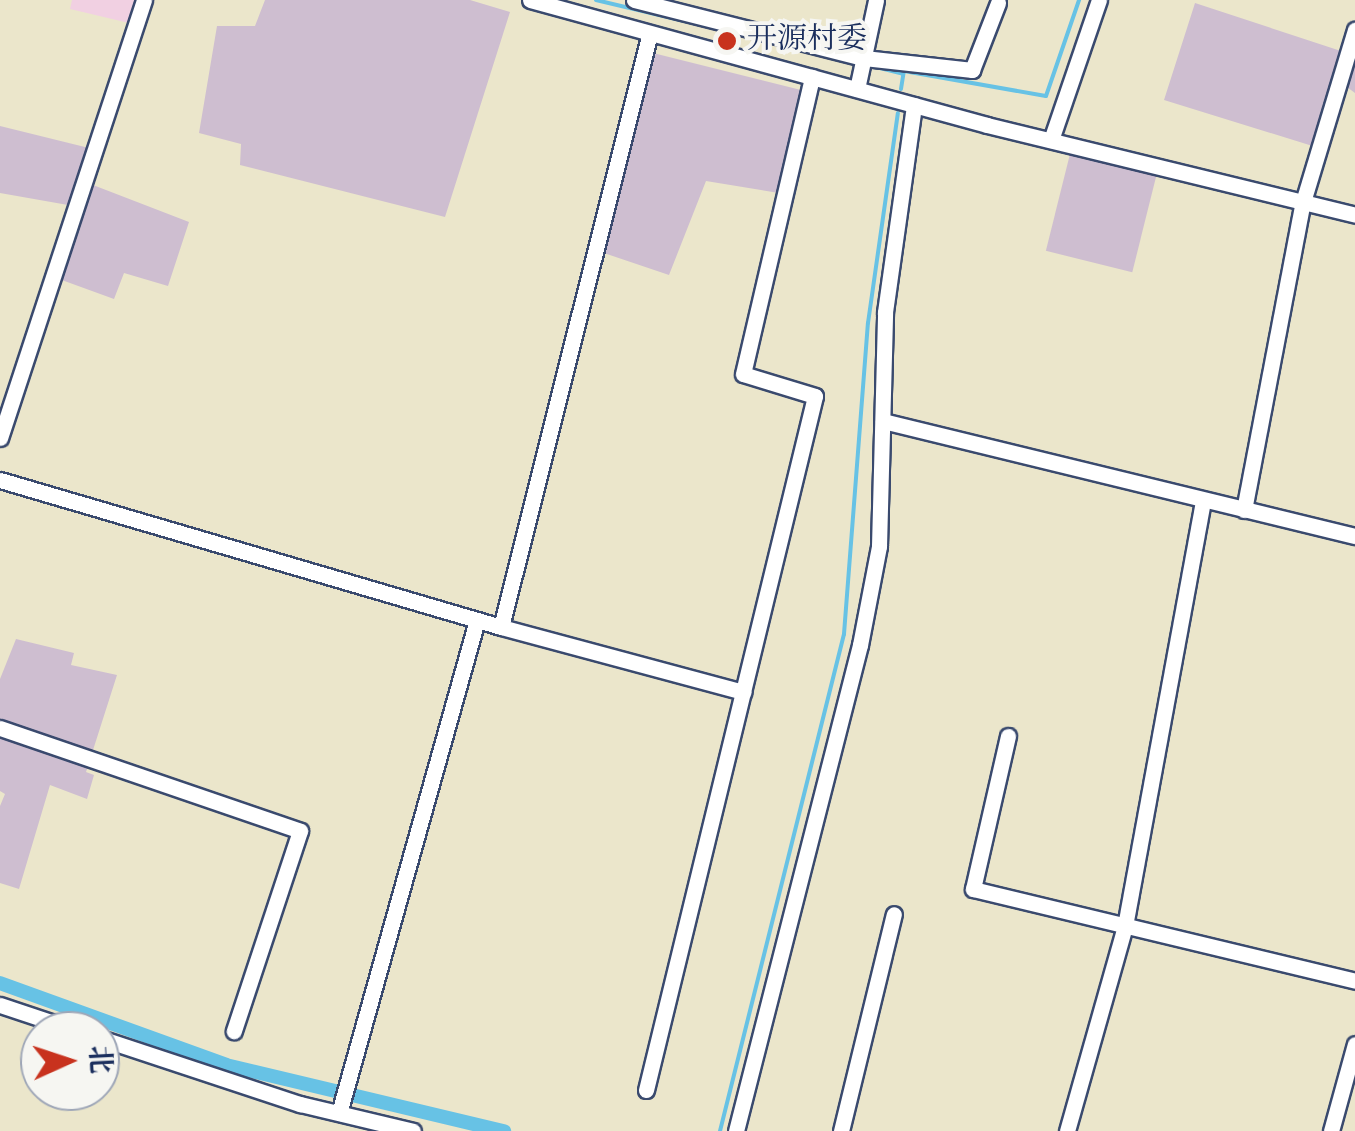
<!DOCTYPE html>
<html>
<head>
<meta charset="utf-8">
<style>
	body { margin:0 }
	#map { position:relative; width:1355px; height:1131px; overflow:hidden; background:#ebe6cb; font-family:"Sorts Mill Goudy","Noto Serif SC",serif }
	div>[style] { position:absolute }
	.built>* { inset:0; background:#f1d0e2 }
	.industrial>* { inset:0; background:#cebed0; transform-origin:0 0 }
	.stream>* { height:4px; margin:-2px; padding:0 2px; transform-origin:2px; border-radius:2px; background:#67c2e5 }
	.canal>* { height:14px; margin:-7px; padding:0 7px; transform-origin:7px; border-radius:7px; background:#67c2e5 }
	.roads { filter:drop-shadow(2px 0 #3a4a6e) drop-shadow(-2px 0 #3a4a6e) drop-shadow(0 2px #3a4a6e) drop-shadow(0 -2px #3a4a6e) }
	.street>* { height:15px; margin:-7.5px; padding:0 7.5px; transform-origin:7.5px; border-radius:7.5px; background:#fff }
	.dots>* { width:28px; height:28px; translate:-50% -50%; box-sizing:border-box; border:5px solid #f6f6f2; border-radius:50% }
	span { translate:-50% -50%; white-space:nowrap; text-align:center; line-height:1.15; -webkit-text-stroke:8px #f6f6f2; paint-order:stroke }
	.poi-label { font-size:30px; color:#1b2f5e }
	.left { translate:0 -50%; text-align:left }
	.north { position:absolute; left:20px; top:1011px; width:100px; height:100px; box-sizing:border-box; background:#f6f6f2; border:2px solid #9ea6b7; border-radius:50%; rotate:87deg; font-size:28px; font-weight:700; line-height:40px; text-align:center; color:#1b2f5e }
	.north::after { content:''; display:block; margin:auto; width:35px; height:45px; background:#c8321e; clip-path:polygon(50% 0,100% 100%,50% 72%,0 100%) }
</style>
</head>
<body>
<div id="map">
	<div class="built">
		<div style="clip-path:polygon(72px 0,137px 0,129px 23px,70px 9px)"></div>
	</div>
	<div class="industrial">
		<div style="clip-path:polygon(265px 0,470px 0,510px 12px,445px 217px,240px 165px,241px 144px,199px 133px,217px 26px,255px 26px)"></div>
		<div style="clip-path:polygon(1195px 3px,1347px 53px,1355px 30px,1355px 93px,1340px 82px,1319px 148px,1164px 100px)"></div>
		<div style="clip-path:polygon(653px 53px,809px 92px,785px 194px,706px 181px,669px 275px,595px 250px)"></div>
		<div style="clip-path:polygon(0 126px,89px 148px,68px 205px,0 193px)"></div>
		<div style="left:1072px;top:146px;width:89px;height:108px;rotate:14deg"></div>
		<div style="clip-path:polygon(93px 185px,189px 222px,168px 286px,124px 273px,114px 299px,59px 279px)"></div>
		<div style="clip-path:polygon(16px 639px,74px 653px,71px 665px,117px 675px,86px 772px,94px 775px,87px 799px,50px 785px,19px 889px,0 883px,0 806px,5px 794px,0 791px,0 679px)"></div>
	</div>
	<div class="stream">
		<div style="left:596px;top:0;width:159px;rotate:13.4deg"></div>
		<div style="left:872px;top:66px;width:32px;rotate:14deg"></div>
		<div style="left:901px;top:89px;width:18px;rotate:-81deg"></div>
		<div style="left:904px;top:71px;width:144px;rotate:10deg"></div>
		<div style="left:1046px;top:96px;width:102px;rotate:-71deg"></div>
		<div style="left:720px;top:1131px;width:512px;rotate:-75.99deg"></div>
		<div style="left:844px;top:634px;width:312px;rotate:-85.6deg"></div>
		<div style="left:868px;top:323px;width:212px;rotate:-81.9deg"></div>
	</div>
	<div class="canal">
		<div style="left:0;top:983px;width:240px;rotate:19.9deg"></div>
		<div style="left:226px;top:1065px;width:286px;rotate:13.4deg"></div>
	</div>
	<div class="roads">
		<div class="street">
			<div style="left:530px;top:0;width:474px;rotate:15.3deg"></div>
			<div style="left:987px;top:125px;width:379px;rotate:13.7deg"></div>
			<div style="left:634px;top:0;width:237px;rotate:14.2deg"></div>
			<div style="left:864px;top:58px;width:109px;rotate:6.3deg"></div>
			<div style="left:972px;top:70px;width:72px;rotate:-68.8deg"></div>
			<div style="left:857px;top:89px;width:91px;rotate:-77.9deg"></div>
			<div style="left:1051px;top:140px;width:148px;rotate:-71.1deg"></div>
			<div style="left:883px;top:421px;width:486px;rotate:13.7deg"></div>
			<div style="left:0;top:438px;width:461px;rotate:-71.8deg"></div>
			<div style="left:0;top:480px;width:522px;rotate:16.35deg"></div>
			<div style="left:501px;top:627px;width:251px;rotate:15deg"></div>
			<div style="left:1244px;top:510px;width:314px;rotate:-79.2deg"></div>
			<div style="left:1303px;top:202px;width:180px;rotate:-73.2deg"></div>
			<div style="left:501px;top:627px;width:612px;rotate:-75.92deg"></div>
			<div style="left:0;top:728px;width:317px;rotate:18.9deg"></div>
			<div style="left:300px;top:831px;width:211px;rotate:108.3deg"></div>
			<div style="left:1008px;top:736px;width:157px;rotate:102.9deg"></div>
			<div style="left:973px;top:889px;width:393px;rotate:13.5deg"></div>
			<div style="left:0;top:1005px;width:82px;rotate:18.4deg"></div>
			<div style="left:100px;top:1038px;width:211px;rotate:18.3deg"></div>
			<div style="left:300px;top:1104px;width:116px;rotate:13.4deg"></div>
			<div style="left:646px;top:1090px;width:714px;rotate:-76.31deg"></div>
			<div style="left:815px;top:396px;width:75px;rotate:-163deg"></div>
			<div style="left:743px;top:374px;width:305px;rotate:-76.9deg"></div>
			<div style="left:339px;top:1113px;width:512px;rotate:-74.36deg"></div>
			<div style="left:736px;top:1131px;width:502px;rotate:-75.69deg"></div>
			<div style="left:860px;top:645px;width:101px;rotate:-79.1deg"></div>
			<div style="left:879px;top:546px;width:234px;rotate:-88.5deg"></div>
			<div style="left:885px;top:312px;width:209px;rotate:-82deg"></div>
			<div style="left:841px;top:1131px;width:223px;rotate:-76.3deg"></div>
			<div style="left:1067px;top:1131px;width:213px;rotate:-74.2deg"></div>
			<div style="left:1125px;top:926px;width:433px;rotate:-79.6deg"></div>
			<div style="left:1331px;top:1131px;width:90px;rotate:-74.6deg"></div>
		</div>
	</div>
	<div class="dots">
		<div style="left:727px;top:41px;background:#c8321e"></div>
	</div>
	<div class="poi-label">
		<span class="left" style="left:747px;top:41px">开源村委</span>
	</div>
	<div class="north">北</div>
</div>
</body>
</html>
